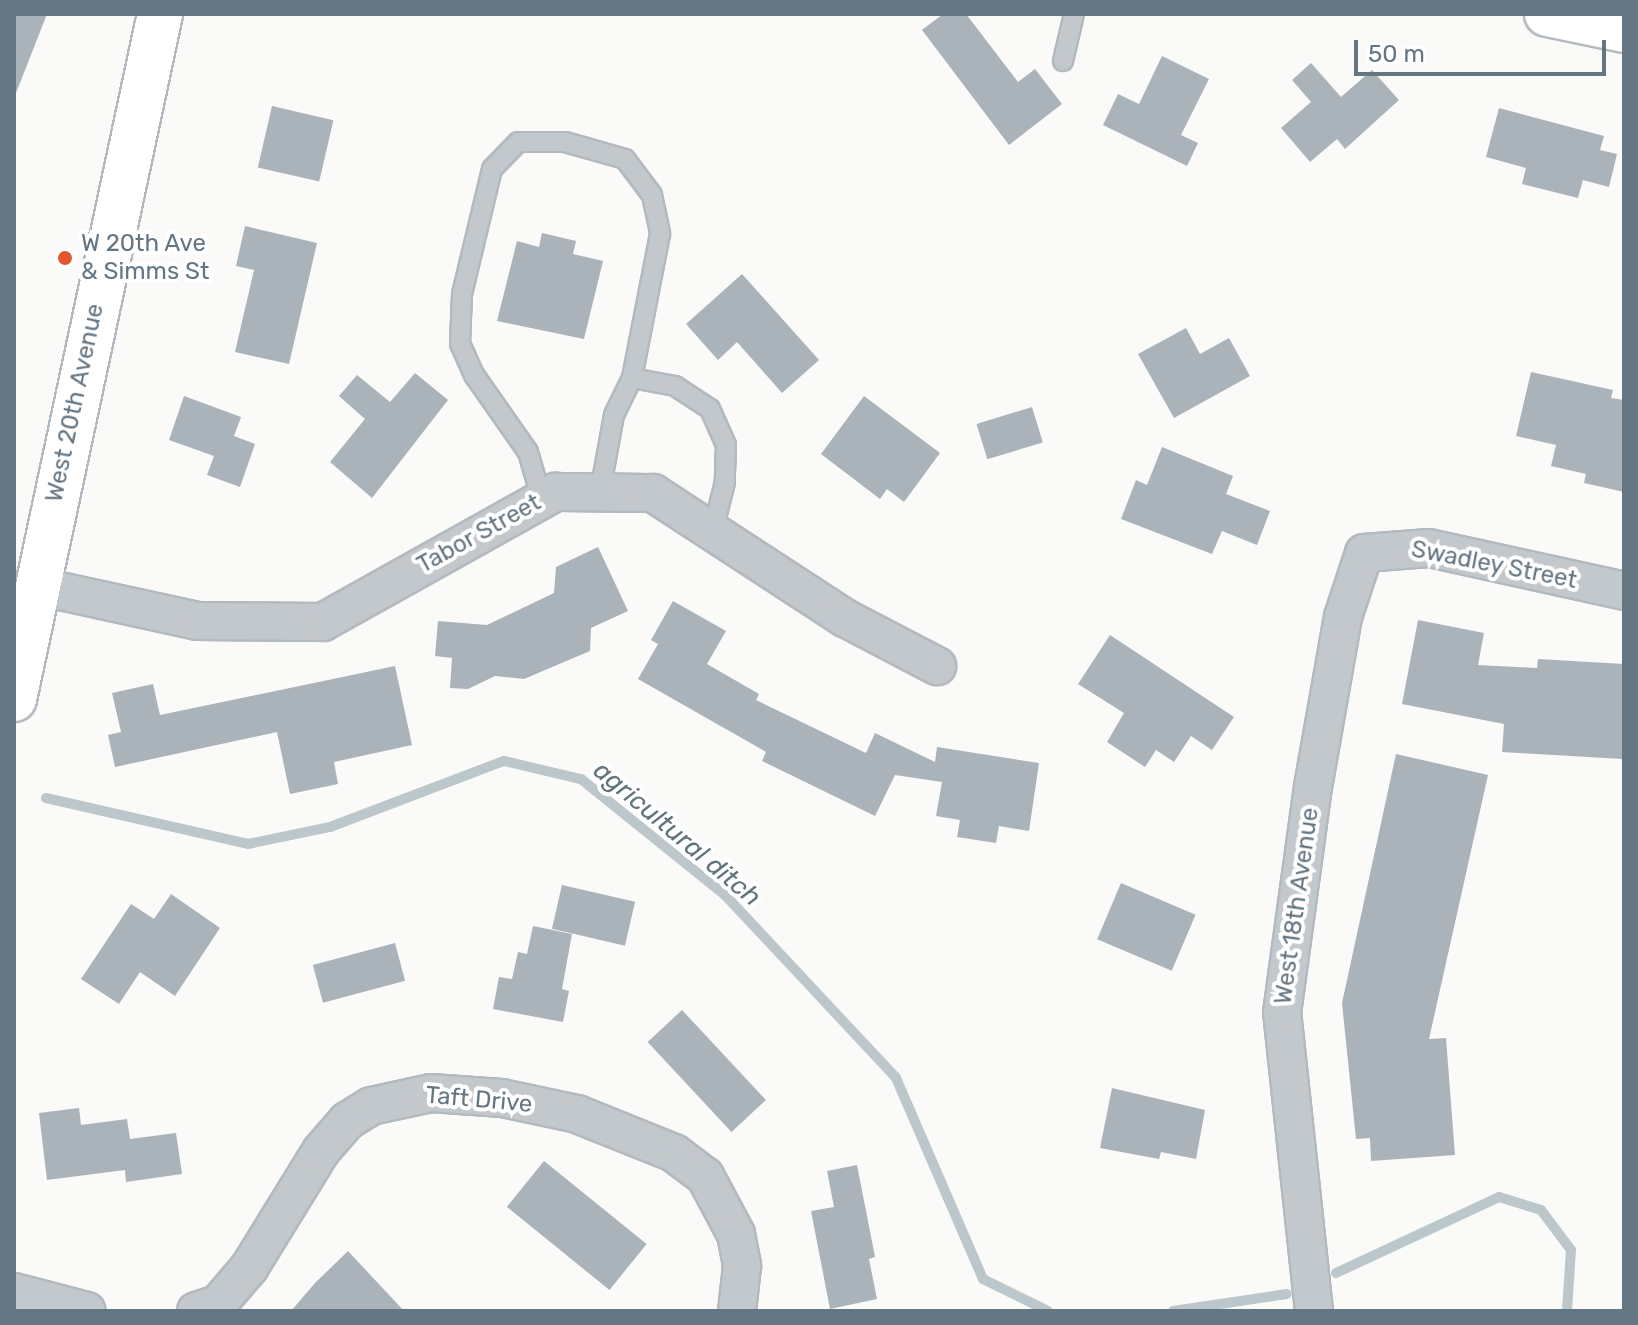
<!DOCTYPE html>
<html>
<head>
<meta charset="utf-8">
<style>
	body { margin:0 }
	#map { position:relative; width:1638px; height:1325px; overflow:hidden; background:#fafaf8; font-family:Rubik,sans-serif }
	div>[style] { position:absolute }
	.stream>* { height:10px; margin:-5px; padding:0 5px; transform-origin:5px; border-radius:5px; background:#bbc7cb }
	.building>* { inset:0; background:#aab3b9; transform-origin:0 0 }
	.roads { filter:drop-shadow(2px 0 #b3babf) drop-shadow(-2px 0 #b3babf) drop-shadow(0 2px #b3babf) drop-shadow(0 -2px #b3babf) }
	.lane>* { height:18px; margin:-9px; padding:0 9px; transform-origin:9px; border-radius:9px; background:#c3c8cc }
	.street>* { height:36px; margin:-18px; padding:0 18px; transform-origin:18px; border-radius:18px; background:#c3c8cc }
	.secondary>* { height:44px; margin:-22px; padding:0 22px; transform-origin:22px; border-radius:22px; background:#fff }
	.dots>* { width:22px; height:22px; translate:-50% -50%; box-sizing:border-box; border:4px solid #fff; border-radius:50% }
	span { translate:-50% -50%; white-space:nowrap; text-align:center; line-height:1.15; -webkit-text-stroke:8px #fff; paint-order:stroke }
	.poi-label { font-size:24px; color:#657683 }
	.left { translate:0 -50%; text-align:left }
	.street-label { font-size:24px; color:#657683 }
	.water-label { font-size:26px; color:#60757c; font-style:italic }
	.frame { position:absolute; inset:0; border:16px solid #657683; pointer-events:none }
	.scale { position:absolute; left:1354px; top:40px; width:252px; height:36px; box-sizing:border-box; border:4px solid #657683; border-top:0; padding-left:10px; font-size:24px; line-height:28px; white-space:nowrap; color:#657683; -webkit-text-stroke:6px #fff; paint-order:stroke }
</style>
</head>
<body>
<div id="map">
	<div class="stream">
		<div style="left:46px;top:798px;width:207px;rotate:12.8deg"></div>
		<div style="left:248px;top:844px;width:84px;rotate:-11.7deg"></div>
		<div style="left:330px;top:827px;width:186px;rotate:-20.8deg"></div>
		<div style="left:504px;top:761px;width:79px;rotate:13.2deg"></div>
		<div style="left:581px;top:779px;width:185px;rotate:38.9deg"></div>
		<div style="left:725px;top:895px;width:250px;rotate:46.9deg"></div>
		<div style="left:896px;top:1078px;width:219px;rotate:66.6deg"></div>
		<div style="left:983px;top:1279px;width:72px;rotate:26.2deg"></div>
		<div style="left:1336px;top:1273px;width:180px;rotate:-25deg"></div>
		<div style="left:1499px;top:1197px;width:44px;rotate:17.2deg"></div>
		<div style="left:1541px;top:1210px;width:50px;rotate:53.1deg"></div>
		<div style="left:1571px;top:1250px;width:61px;rotate:93.8deg"></div>
		<div style="left:1173px;top:1311px;width:115px;rotate:-8.5deg"></div>
	</div>
	<div class="building">
		<div style="clip-path:polygon(14px 14px,47px 14px,16px 93px,14px 93px)"></div>
		<div style="clip-path:polygon(943px 14px,966px 14px,1018px 82px,1035px 69px,1062px 104px,1009px 145px,922px 30px)"></div>
		<div style="clip-path:polygon(1162px 56px,1209px 79px,1181px 135px,1198px 143px,1187px 166px,1103px 125px,1118px 94px,1139px 104px)"></div>
		<div style="clip-path:polygon(1311px 63px,1341px 97px,1372px 70px,1399px 100px,1345px 149px,1337px 139px,1310px 162px,1281px 128px,1311px 102px,1292px 80px)"></div>
		<div style="left:272px;top:106px;width:63px;height:63px;rotate:13deg"></div>
		<div style="clip-path:polygon(1499px 108px,1604px 136px,1600px 150px,1617px 154px,1609px 187px,1583px 180px,1578px 198px,1522px 184px,1526px 168px,1486px 157px)"></div>
		<div style="clip-path:polygon(245px 226px,317px 243px,289px 364px,235px 352px,254px 270px,236px 266px)"></div>
		<div style="clip-path:polygon(542px 233px,576px 241px,573px 254px,603px 261px,584px 339px,497px 321px,517px 241px,539px 247px)"></div>
		<div style="clip-path:polygon(742px 274px,819px 360px,782px 393px,737px 342px,718px 360px,686px 324px)"></div>
		<div style="clip-path:polygon(1186px 328px,1200px 354px,1229px 338px,1250px 376px,1174px 418px,1138px 354px)"></div>
		<div style="clip-path:polygon(1531px 372px,1613px 390px,1611px 398px,1624px 400px,1624px 492px,1584px 483px,1586px 474px,1551px 466px,1556px 445px,1516px 436px)"></div>
		<div style="clip-path:polygon(415px 373px,448px 400px,372px 498px,330px 462px,365px 419px,339px 396px,357px 375px,390px 402px)"></div>
		<div style="clip-path:polygon(184px 396px,241px 417px,234px 436px,255px 444px,240px 487px,207px 475px,214px 456px,169px 440px)"></div>
		<div style="clip-path:polygon(864px 396px,940px 453px,904px 502px,887px 489px,880px 499px,821px 454px)"></div>
		<div style="left:1032px;top:407px;width:37px;height:58px;rotate:73deg"></div>
		<div style="clip-path:polygon(1162px 447px,1233px 476px,1226px 494px,1270px 511px,1257px 545px,1222px 531px,1212px 554px,1121px 519px,1136px 480px,1147px 485px)"></div>
		<div style="clip-path:polygon(598px 547px,628px 611px,591px 628px,590px 651px,524px 679px,495px 676px,468px 689px,450px 688px,452px 658px,435px 656px,438px 621px,487px 625px,554px 593px,556px 567px)"></div>
		<div style="clip-path:polygon(673px 601px,726px 631px,707px 664px,759px 694px,756px 700px,866px 753px,875px 733px,935px 762px,937px 747px,1039px 763px,1029px 831px,999px 826px,996px 843px,957px 837px,960px 820px,936px 816px,942px 782px,895px 775px,875px 816px,762px 761px,766px 752px,638px 679px,658px 644px,651px 640px)"></div>
		<div style="clip-path:polygon(1418px 620px,1484px 633px,1478px 665px,1537px 668px,1538px 659px,1624px 664px,1622px 759px,1502px 752px,1504px 724px,1402px 704px)"></div>
		<div style="clip-path:polygon(1110px 635px,1234px 717px,1212px 750px,1191px 736px,1174px 762px,1156px 750px,1145px 767px,1107px 742px,1124px 713px,1078px 684px)"></div>
		<div style="clip-path:polygon(395px 666px,412px 745px,334px 762px,338px 784px,290px 794px,277px 732px,115px 767px,108px 735px,121px 732px,112px 693px,153px 684px,160px 715px)"></div>
		<div style="clip-path:polygon(1396px 754px,1488px 775px,1429px 1039px,1446px 1038px,1455px 1155px,1371px 1161px,1370px 1138px,1356px 1139px,1342px 1003px)"></div>
		<div style="left:1121px;top:883px;width:81px;height:61px;rotate:23deg"></div>
		<div style="left:562px;top:885px;width:75px;height:45px;rotate:13deg"></div>
		<div style="clip-path:polygon(171px 894px,220px 928px,175px 996px,140px 972px,119px 1004px,81px 979px,131px 904px,154px 919px)"></div>
		<div style="clip-path:polygon(533px 926px,572px 934px,562px 989px,569px 991px,563px 1022px,493px 1009px,499px 977px,512px 979px,518px 952px,527px 954px)"></div>
		<div style="left:395px;top:943px;width:39px;height:85px;rotate:75deg"></div>
		<div style="left:682px;top:1010px;width:123px;height:47px;rotate:47deg"></div>
		<div style="clip-path:polygon(1112px 1088px,1205px 1110px,1196px 1159px,1161px 1152px,1159px 1159px,1100px 1148px)"></div>
		<div style="clip-path:polygon(79px 1108px,81px 1125px,127px 1119px,130px 1139px,176px 1133px,182px 1174px,126px 1182px,125px 1170px,47px 1180px,39px 1113px)"></div>
		<div style="left:544px;top:1161px;width:132px;height:59px;rotate:39deg"></div>
		<div style="clip-path:polygon(857px 1165px,875px 1257px,869px 1259px,877px 1299px,830px 1309px,811px 1211px,834px 1207px,827px 1171px)"></div>
		<div style="clip-path:polygon(348px 1251px,404px 1311px,291px 1311px,315px 1283px)"></div>
	</div>
	<div class="roads">
		<div class="lane">
			<div style="left:1063px;top:61px;width:48px;rotate:-76.8deg"></div>
			<div style="left:600px;top:492px;width:78px;rotate:-79.7deg"></div>
			<div style="left:614px;top:415px;width:41px;rotate:-64.1deg"></div>
			<div style="left:632px;top:378px;width:44px;rotate:10.5deg"></div>
			<div style="left:675px;top:386px;width:42px;rotate:33.3deg"></div>
			<div style="left:710px;top:409px;width:39px;rotate:66deg"></div>
			<div style="left:726px;top:445px;width:37px;rotate:92deg"></div>
			<div style="left:725px;top:482px;width:49px;rotate:104deg"></div>
			<div style="left:542px;top:500px;width:50px;rotate:-106.3deg"></div>
			<div style="left:528px;top:452px;width:94px;rotate:-125deg"></div>
			<div style="left:474px;top:375px;width:34px;rotate:-114deg"></div>
			<div style="left:460px;top:344px;width:50px;rotate:-87.7deg"></div>
			<div style="left:462px;top:294px;width:129px;rotate:-76.5deg"></div>
			<div style="left:492px;top:169px;width:37px;rotate:-46deg"></div>
			<div style="left:518px;top:142px;width:47px"></div>
			<div style="left:565px;top:142px;width:62px;rotate:15.8deg"></div>
			<div style="left:625px;top:159px;width:45px;rotate:53.1deg"></div>
			<div style="left:652px;top:195px;width:40px;rotate:78deg"></div>
			<div style="left:660px;top:234px;width:147px;rotate:101deg"></div>
		</div>
		<div class="street">
			<div style="left:37px;top:586px;width:164px;rotate:12.3deg"></div>
			<div style="left:197px;top:621px;width:126px;rotate:0.5deg"></div>
			<div style="left:323px;top:622px;width:267px;rotate:-29.2deg"></div>
			<div style="left:556px;top:492px;width:97px;rotate:0.6deg"></div>
			<div style="left:653px;top:493px;width:229px;rotate:33.1deg"></div>
			<div style="left:845px;top:618px;width:104px;rotate:27.6deg"></div>
			<div style="left:14px;top:1292px;width:75px;rotate:14.6deg"></div>
			<div style="left:196px;top:1311px;width:23px;rotate:-18deg"></div>
			<div style="left:218px;top:1304px;width:48px;rotate:-49.3deg"></div>
			<div style="left:249px;top:1268px;width:137px;rotate:-58.4deg"></div>
			<div style="left:321px;top:1151px;width:40px;rotate:-49deg"></div>
			<div style="left:347px;top:1121px;width:28px;rotate:-32deg"></div>
			<div style="left:371px;top:1106px;width:61px;rotate:-12.2deg"></div>
			<div style="left:431px;top:1093px;width:71px;rotate:4deg"></div>
			<div style="left:502px;top:1098px;width:77px;rotate:12deg"></div>
			<div style="left:577px;top:1114px;width:105px;rotate:21.9deg"></div>
			<div style="left:674px;top:1153px;width:39px;rotate:37deg"></div>
			<div style="left:705px;top:1176px;width:66px;rotate:61.9deg"></div>
			<div style="left:736px;top:1234px;width:33px;rotate:79deg"></div>
			<div style="left:742px;top:1266px;width:45px;rotate:96.3deg"></div>
			<div style="left:1314px;top:1311px;width:300px;rotate:-96.1deg"></div>
			<div style="left:1282px;top:1013px;width:228px;rotate:-82.2deg"></div>
			<div style="left:1313px;top:787px;width:173px;rotate:-80deg"></div>
			<div style="left:1343px;top:617px;width:67px;rotate:-71.8deg"></div>
			<div style="left:1364px;top:553px;width:65px;rotate:-4.4deg"></div>
			<div style="left:1429px;top:548px;width:200px;rotate:12.4deg"></div>
		</div>
		<div class="secondary">
			<div style="left:1547px;top:14px;width:79px;rotate:11.7deg"></div>
			<div style="left:14px;top:699px;width:700px;rotate:-77.97deg"></div>
		</div>
	</div>
	<div class="dots">
		<div style="left:65px;top:258px;background:#e4572e"></div>
	</div>
	<div class="poi-label">
		<span class="left" style="left:81px;top:258px">W 20th Ave<br>&amp; Simms St</span>
	</div>
	<div class="street-label">
		<span style="left:75px;top:403px;rotate:-78deg">West 20th Avenue</span>
		<span style="left:479px;top:534px;rotate:-29deg">Tabor Street</span>
		<span style="left:1494px;top:565px;rotate:11deg">Swadley Street</span>
		<span style="left:1297px;top:906px;rotate:-82deg">West 18th Avenue</span>
		<span style="left:479px;top:1100px;rotate:5deg">Taft Drive</span>
	</div>
	<div class="water-label">
		<span style="left:677px;top:834px;rotate:40deg">agricultural ditch</span>
	</div>
	<div class="frame"></div>
	<div class="scale">50 m</div>
</div>
</body>
</html>
